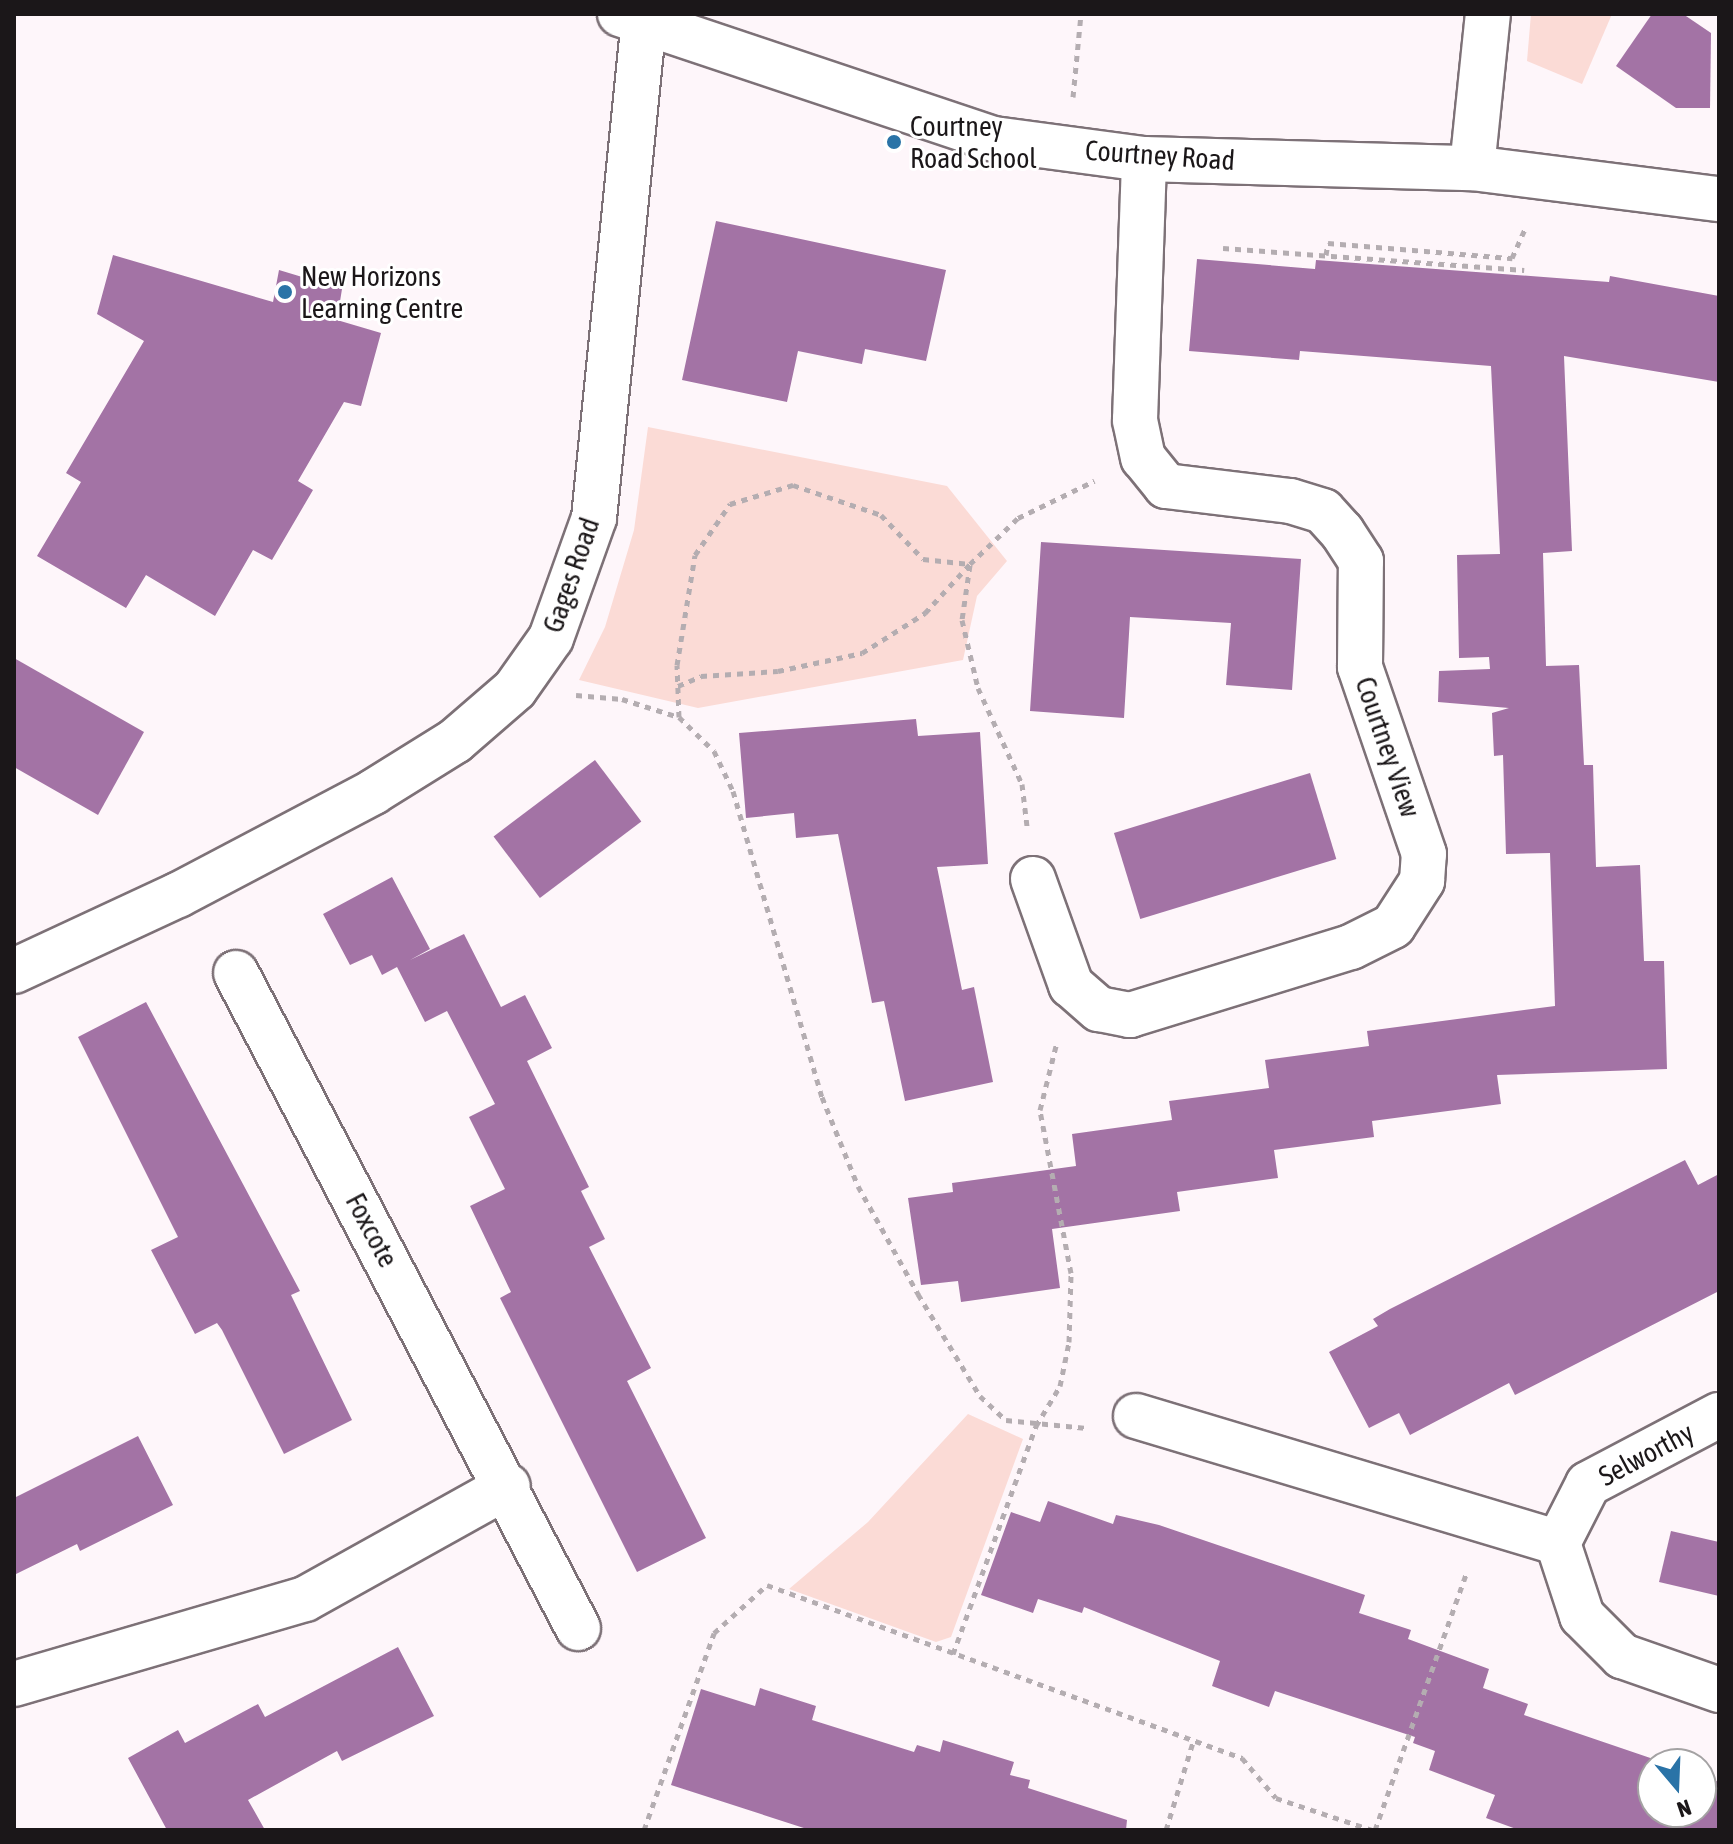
<!DOCTYPE html>
<html>
<head>
<meta charset="utf-8">
<style>
	body { margin:0 }
	#map { position:relative; width:1733px; height:1844px; overflow:hidden; background:#fef6fa; font-family:"Asap Condensed",sans-serif }
	div>[style] { position:absolute }
	.green>* { inset:0; background:#fbdbd6 }
	.building>* { inset:0; background:#a373a5; transform-origin:0 0 }
	.path>* { height:5px; margin-top:-2.5px; transform-origin:0; background:repeating-linear-gradient(90deg,#b4adb1 0 6px,transparent 0 12px) }
	.roads { filter:drop-shadow(2px 0 #7d7177) drop-shadow(-2px 0 #7d7177) drop-shadow(0 2px #7d7177) drop-shadow(0 -2px #7d7177) }
	.street>* { height:44px; margin:-22px; padding:0 22px; transform-origin:22px; border-radius:22px; background:#fff }
	.dots>* { width:22px; height:22px; translate:-50% -50%; box-sizing:border-box; border:4px solid #fff; border-radius:50% }
	span { translate:-50% -50%; white-space:nowrap; text-align:center; line-height:1.15; -webkit-text-stroke:6px #fff; paint-order:stroke }
	.poi-label { font-size:28px; color:#1b1719 }
	.left { translate:0 -50%; text-align:left }
	.street-label { font-size:28px; color:#1b1719 }
	.frame { position:absolute; inset:0; border:16px solid #1b1719; pointer-events:none }
	.north { position:absolute; left:1637px; top:1748px; width:80px; height:80px; box-sizing:border-box; background:#fff; border:2px solid #a4a2a3; border-radius:50%; rotate:161deg; font-size:22px; font-weight:700; line-height:32px; text-align:center; color:#1b1719 }
	.north::after { content:''; display:block; margin:auto; width:28px; height:36px; background:#2a73a7; clip-path:polygon(50% 0,100% 100%,50% 72%,0 100%) }
</style>
</head>
<body>
<div id="map">
	<div class="green">
		<div style="clip-path:polygon(1531px 14px,1612px 14px,1582px 84px,1527px 61px)"></div>
		<div style="clip-path:polygon(648px 427px,947px 486px,1007px 561px,977px 596px,963px 660px,698px 708px,579px 680px,605px 627px,634px 530px)"></div>
		<div style="clip-path:polygon(968px 1414px,1023px 1439px,951px 1637px,936px 1642px,789px 1589px,868px 1522px)"></div>
	</div>
	<div class="building">
		<div style="clip-path:polygon(1652px 14px,1683px 14px,1711px 33px,1710px 108px,1676px 108px,1616px 66px)"></div>
		<div style="clip-path:polygon(716px 221px,946px 270px,926px 361px,865px 349px,862px 364px,798px 351px,787px 402px,682px 380px)"></div>
		<div style="clip-path:polygon(113px 255px,273px 302px,279px 270px,342px 289px,337px 320px,381px 333px,361px 406px,344px 402px,298px 481px,313px 490px,272px 560px,253px 550px,215px 616px,146px 575px,126px 608px,37px 556px,81px 482px,66px 473px,144px 341px,97px 314px)"></div>
		<div style="clip-path:polygon(1197px 259px,1315px 269px,1316px 260px,1609px 282px,1610px 276px,1719px 296px,1719px 382px,1564px 356px,1572px 551px,1543px 553px,1546px 666px,1579px 665px,1584px 765px,1593px 765px,1596px 867px,1640px 865px,1644px 961px,1664px 961px,1667px 1069px,1497px 1075px,1501px 1104px,1372px 1121px,1374px 1137px,1274px 1150px,1278px 1178px,1177px 1192px,1180px 1211px,1052px 1229px,1060px 1288px,961px 1302px,958px 1281px,921px 1285px,908px 1198px,953px 1192px,952px 1183px,1076px 1166px,1072px 1134px,1172px 1120px,1169px 1101px,1269px 1088px,1265px 1060px,1369px 1046px,1367px 1031px,1555px 1006px,1550px 853px,1506px 854px,1503px 755px,1494px 756px,1492px 713px,1509px 708px,1438px 702px,1439px 671px,1490px 669px,1489px 657px,1459px 658px,1457px 555px,1500px 554px,1491px 366px,1300px 351px,1299px 360px,1189px 351px)"></div>
		<div style="clip-path:polygon(1041px 542px,1301px 559px,1292px 690px,1226px 685px,1231px 623px,1130px 617px,1124px 718px,1030px 711px)"></div>
		<div style="clip-path:polygon(14px 658px,144px 732px,98px 815px,14px 767px)"></div>
		<div style="clip-path:polygon(916px 719px,918px 736px,980px 732px,988px 864px,937px 867px,962px 990px,974px 987px,993px 1082px,905px 1101px,884px 1001px,872px 1003px,838px 834px,796px 838px,794px 813px,746px 818px,739px 733px)"></div>
		<div style="left:595px;top:760px;width:77px;height:127px;rotate:53deg"></div>
		<div style="left:1310px;top:773px;width:90px;height:205px;rotate:73deg"></div>
		<div style="clip-path:polygon(392px 877px,430px 949px,410px 960px,464px 934px,501px 1007px,525px 995px,552px 1048px,527px 1061px,589px 1187px,581px 1191px,605px 1239px,589px 1247px,651px 1368px,627px 1381px,706px 1538px,637px 1572px,500px 1298px,511px 1292px,470px 1206px,505px 1189px,469px 1117px,495px 1104px,447px 1011px,425px 1022px,397px 967px,382px 975px,372px 955px,350px 965px,323px 914px)"></div>
		<div style="clip-path:polygon(146px 1002px,300px 1291px,291px 1295px,352px 1420px,284px 1454px,222px 1330px,217px 1323px,195px 1334px,151px 1250px,178px 1237px,78px 1037px)"></div>
		<div style="clip-path:polygon(1685px 1160px,1698px 1185px,1719px 1174px,1719px 1291px,1515px 1395px,1509px 1383px,1410px 1435px,1399px 1413px,1369px 1428px,1329px 1352px,1378px 1326px,1373px 1319px,1390px 1309px)"></div>
		<div style="clip-path:polygon(138px 1436px,173px 1505px,80px 1551px,77px 1544px,14px 1575px,14px 1498px)"></div>
		<div style="clip-path:polygon(1048px 1501px,1113px 1524px,1116px 1515px,1159px 1525px,1365px 1595px,1359px 1613px,1411px 1630px,1408px 1639px,1489px 1669px,1483px 1688px,1528px 1704px,1524px 1715px,1668px 1764px,1653px 1764px,1653px 1812px,1701px 1812px,1701px 1776px,1719px 1782px,1719px 1830px,1519px 1830px,1486px 1818px,1495px 1795px,1429px 1770px,1435px 1751px,1413px 1743px,1415px 1737px,1275px 1691px,1269px 1707px,1212px 1686px,1220px 1661px,1084px 1607px,1082px 1613px,1038px 1599px,1033px 1613px,981px 1595px,1011px 1512px,1040px 1522px)"></div>
		<div style="clip-path:polygon(1671px 1531px,1719px 1542px,1719px 1596px,1659px 1582px)"></div>
		<div style="clip-path:polygon(398px 1647px,434px 1716px,342px 1761px,337px 1751px,248px 1800px,265px 1830px,167px 1830px,128px 1758px,178px 1730px,185px 1743px,258px 1704px,265px 1717px)"></div>
		<div style="clip-path:polygon(760px 1688px,816px 1706px,812px 1720px,914px 1752px,917px 1745px,940px 1752px,943px 1740px,1014px 1762px,1010px 1775px,1030px 1780px,1028px 1788px,1127px 1820px,1126px 1830px,810px 1830px,671px 1785px,701px 1689px,755px 1706px)"></div>
	</div>
	<div class="path">
		<div style="left:1073px;top:97px;width:83px;rotate:-84.5deg"></div>
		<div style="left:1223px;top:248px;width:302px;rotate:4.2deg"></div>
		<div style="left:1326px;top:255px;width:12px;rotate:-81deg"></div>
		<div style="left:1328px;top:243px;width:185px;rotate:4.7deg"></div>
		<div style="left:1512px;top:258px;width:34px;rotate:-66deg"></div>
		<div style="left:970px;top:565px;width:56px;rotate:98.3deg"></div>
		<div style="left:962px;top:620px;width:70px;rotate:76.8deg"></div>
		<div style="left:978px;top:688px;width:106px;rotate:65.4deg"></div>
		<div style="left:1022px;top:784px;width:42px;rotate:83.2deg"></div>
		<div style="left:678px;top:686px;width:25px;rotate:-23deg"></div>
		<div style="left:701px;top:676px;width:77px;rotate:-3.7deg"></div>
		<div style="left:778px;top:671px;width:86px;rotate:-12.1deg"></div>
		<div style="left:862px;top:653px;width:75px;rotate:-32.4deg"></div>
		<div style="left:925px;top:613px;width:67px;rotate:-47.4deg"></div>
		<div style="left:576px;top:695px;width:46px;rotate:5deg"></div>
		<div style="left:622px;top:699px;width:60px;rotate:17.5deg"></div>
		<div style="left:679px;top:717px;width:49px;rotate:44.2deg"></div>
		<div style="left:714px;top:751px;width:44px;rotate:64.6deg"></div>
		<div style="left:733px;top:791px;width:319px;rotate:73.8deg"></div>
		<div style="left:822px;top:1097px;width:96px;rotate:68deg"></div>
		<div style="left:858px;top:1186px;width:124px;rotate:60.9deg"></div>
		<div style="left:918px;top:1294px;width:119px;rotate:58.7deg"></div>
		<div style="left:980px;top:1396px;width:35px;rotate:43deg"></div>
		<div style="left:1006px;top:1420px;width:81px;rotate:5.6deg"></div>
		<div style="left:679px;top:717px;width:52px;rotate:-92.2deg"></div>
		<div style="left:677px;top:665px;width:111px;rotate:-80.7deg"></div>
		<div style="left:695px;top:555px;width:62px;rotate:-55.5deg"></div>
		<div style="left:730px;top:504px;width:66px;rotate:-16.8deg"></div>
		<div style="left:793px;top:485px;width:93px;rotate:18.8deg"></div>
		<div style="left:881px;top:515px;width:61px;rotate:46.3deg"></div>
		<div style="left:923px;top:559px;width:47px;rotate:6.1deg"></div>
		<div style="left:970px;top:564px;width:66px;rotate:-43.8deg"></div>
		<div style="left:1018px;top:518px;width:85px;rotate:-26deg"></div>
		<div style="left:953px;top:1654px;width:243px;rotate:-70deg"></div>
		<div style="left:1036px;top:1426px;width:47px;rotate:-59deg"></div>
		<div style="left:1060px;top:1386px;width:45px;rotate:-78.4deg"></div>
		<div style="left:1069px;top:1342px;width:69px;rotate:-88.3deg"></div>
		<div style="left:1071px;top:1273px;width:166px;rotate:-100.8deg"></div>
		<div style="left:1040px;top:1110px;width:70px;rotate:-76deg"></div>
		<div style="left:644px;top:1830px;width:209px;rotate:-70.4deg"></div>
		<div style="left:714px;top:1633px;width:72px;rotate:-42.2deg"></div>
		<div style="left:767px;top:1585px;width:506px;rotate:20.01deg"></div>
		<div style="left:1242px;top:1758px;width:52px;rotate:49.6deg"></div>
		<div style="left:1276px;top:1798px;width:101px;rotate:18.4deg"></div>
		<div style="left:1166px;top:1830px;width:92px;rotate:-72.9deg"></div>
		<div style="left:1375px;top:1830px;width:275px;rotate:-70.4deg"></div>
	</div>
	<div class="roads">
		<div class="street">
			<div style="left:620px;top:14px;width:394px;rotate:18.5deg"></div>
			<div style="left:994px;top:139px;width:151px;rotate:7.6deg"></div>
			<div style="left:1144px;top:159px;width:328px;rotate:1.6deg"></div>
			<div style="left:1472px;top:168px;width:249px;rotate:7.2deg"></div>
			<div style="left:1472px;top:168px;width:155px;rotate:-84.1deg"></div>
			<div style="left:1033px;top:879px;width:113px;rotate:70.3deg"></div>
			<div style="left:1071px;top:985px;width:37px;rotate:41deg"></div>
			<div style="left:1099px;top:1009px;width:32px;rotate:11deg"></div>
			<div style="left:1130px;top:1015px;width:231px;rotate:-17.1deg"></div>
			<div style="left:1351px;top:947px;width:47px;rotate:-26.6deg"></div>
			<div style="left:1393px;top:926px;width:54px;rotate:-57.2deg"></div>
			<div style="left:1422px;top:881px;width:27px;rotate:-86deg"></div>
			<div style="left:1424px;top:854px;width:198px;rotate:-108.9deg"></div>
			<div style="left:1360px;top:667px;width:106px;rotate:-89.5deg"></div>
			<div style="left:1361px;top:561px;width:35px;rotate:-123deg"></div>
			<div style="left:1342px;top:532px;width:28px;rotate:-132deg"></div>
			<div style="left:1323px;top:511px;width:34px;rotate:-163deg"></div>
			<div style="left:1290px;top:501px;width:125px;rotate:-173.1deg"></div>
			<div style="left:1166px;top:486px;width:36px;rotate:-129deg"></div>
			<div style="left:1143px;top:458px;width:39px;rotate:-102deg"></div>
			<div style="left:1135px;top:420px;width:261px;rotate:-88deg"></div>
			<div style="left:14px;top:971px;width:181px;rotate:-24.9deg"></div>
			<div style="left:178px;top:895px;width:221px;rotate:-27.8deg"></div>
			<div style="left:373px;top:792px;width:97px;rotate:-31.9deg"></div>
			<div style="left:455px;top:741px;width:79px;rotate:-40.9deg"></div>
			<div style="left:515px;top:689px;width:62px;rotate:-54.8deg"></div>
			<div style="left:551px;top:638px;width:127px;rotate:-70.3deg"></div>
			<div style="left:594px;top:518px;width:501px;rotate:-84.27deg"></div>
			<div style="left:236px;top:973px;width:739px;rotate:62.43deg"></div>
			<div style="left:1136px;top:1416px;width:441px;rotate:16.7deg"></div>
			<div style="left:1558px;top:1543px;width:77px;rotate:71.8deg"></div>
			<div style="left:1582px;top:1616px;width:57px;rotate:45deg"></div>
			<div style="left:1622px;top:1656px;width:103px;rotate:19.3deg"></div>
			<div style="left:1558px;top:1543px;width:66px;rotate:-63deg"></div>
			<div style="left:1588px;top:1484px;width:148px;rotate:-27.8deg"></div>
			<div style="left:14px;top:1684px;width:303px;rotate:-16.3deg"></div>
			<div style="left:305px;top:1599px;width:232px;rotate:-29.1deg"></div>
		</div>
	</div>
	<div class="dots">
		<div style="left:894px;top:142px;background:#2a73a7"></div>
		<div style="left:285px;top:292px;background:#2a73a7"></div>
	</div>
	<div class="poi-label">
		<span class="left" style="left:910px;top:142px">Courtney<br>Road School</span>
		<span class="left" style="left:301px;top:292px">New Horizons<br>Learning Centre</span>
	</div>
	<div class="street-label">
		<span style="left:1160px;top:155px;rotate:4deg">Courtney Road</span>
		<span style="left:571px;top:575px;rotate:-71deg">Gages Road</span>
		<span style="left:1388px;top:747px;rotate:71deg">Courtney View</span>
		<span style="left:372px;top:1230px;rotate:62deg">Foxcote</span>
		<span style="left:1646px;top:1454px;rotate:-28deg">Selworthy</span>
	</div>
	<div class="frame"></div>
	<div class="north">N</div>
</div>
</body>
</html>
